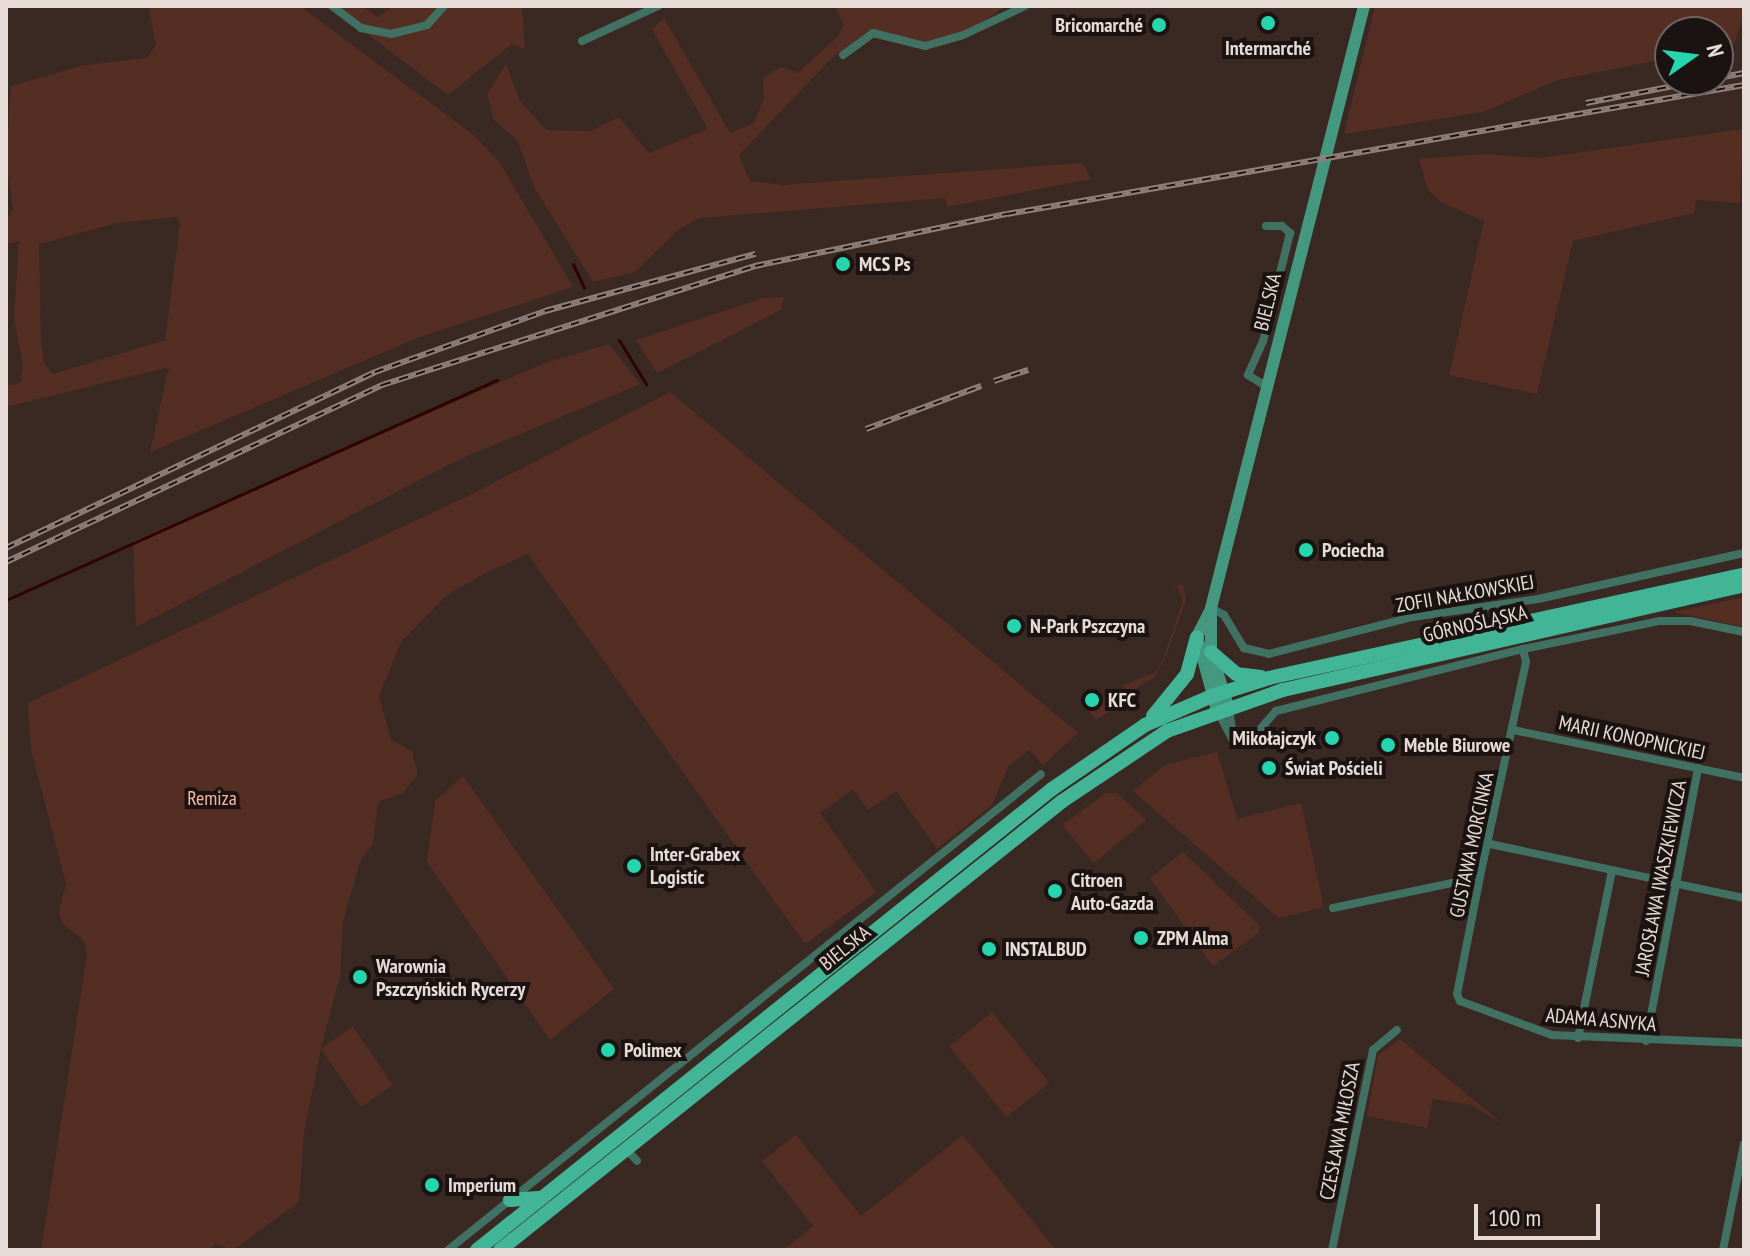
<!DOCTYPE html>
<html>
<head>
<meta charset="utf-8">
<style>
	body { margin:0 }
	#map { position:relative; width:1750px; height:1256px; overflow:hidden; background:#3a2823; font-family:"PT Sans Narrow",sans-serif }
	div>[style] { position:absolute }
	.green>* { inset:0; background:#552e23; transform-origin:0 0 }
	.stream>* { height:3px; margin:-1.5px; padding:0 1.5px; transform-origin:1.5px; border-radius:1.5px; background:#2d0400 }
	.minor>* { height:8px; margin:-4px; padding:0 4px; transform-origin:4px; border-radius:4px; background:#407163 }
	.secondary>* { height:12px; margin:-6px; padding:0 6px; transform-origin:6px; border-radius:6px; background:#449880 }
	.primary>* { height:14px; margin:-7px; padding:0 7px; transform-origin:7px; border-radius:7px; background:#43b597 }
	.rail>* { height:6px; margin-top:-3px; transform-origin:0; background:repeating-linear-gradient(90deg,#1b1311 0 9px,#90817c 0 18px); box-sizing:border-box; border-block:2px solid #90817c }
	.dots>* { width:22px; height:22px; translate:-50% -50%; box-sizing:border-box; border:4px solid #1b1311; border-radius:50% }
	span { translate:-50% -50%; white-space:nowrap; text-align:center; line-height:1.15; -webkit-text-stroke:8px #1b1311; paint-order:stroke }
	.poi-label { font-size:20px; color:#e7dbd7; font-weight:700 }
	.right { translate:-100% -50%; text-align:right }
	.left { translate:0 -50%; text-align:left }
	.street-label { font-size:20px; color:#e7dbd7 }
	.park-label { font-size:20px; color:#f8b6a4 }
	.frame { position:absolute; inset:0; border:8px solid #e7dbd7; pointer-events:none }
	.north { position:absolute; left:1654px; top:16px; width:80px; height:80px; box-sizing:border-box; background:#1b1311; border:2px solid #6d6360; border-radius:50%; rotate:76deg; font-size:22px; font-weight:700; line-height:32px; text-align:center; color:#e7dbd7 }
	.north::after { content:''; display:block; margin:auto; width:28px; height:36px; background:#25d5ae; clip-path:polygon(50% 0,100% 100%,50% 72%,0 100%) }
	.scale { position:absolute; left:1474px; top:1204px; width:126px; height:36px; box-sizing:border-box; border:4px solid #e7dbd7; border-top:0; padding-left:10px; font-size:24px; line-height:28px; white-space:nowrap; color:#e7dbd7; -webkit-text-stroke:6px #1b1311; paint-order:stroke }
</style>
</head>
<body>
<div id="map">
	<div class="green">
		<div style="clip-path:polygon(evenodd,148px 6px,300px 6px,475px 136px,500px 163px,573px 287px,417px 338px,150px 452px,169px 367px,6px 407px,6px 386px,21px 382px,23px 364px,14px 319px,19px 241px,6px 244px,6px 220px,13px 209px,6px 161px,11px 86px,85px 65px,147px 58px,156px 44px,148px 6px,176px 217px,180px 224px,165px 340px,53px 374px,44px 363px,41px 342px,39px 244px,117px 223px,176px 217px)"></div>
		<div style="clip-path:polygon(331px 6px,362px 6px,377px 17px,395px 6px,522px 6px,525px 49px,512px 44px,448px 95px)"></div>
		<div style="clip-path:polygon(835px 6px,1006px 6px,953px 41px,922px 43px,891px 34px,861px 37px,832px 58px,739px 155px,750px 181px,782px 185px,1082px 163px,1091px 179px,947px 207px,945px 198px,699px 218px,678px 230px,635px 272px,593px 282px,534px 187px,517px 140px,494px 120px,487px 94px,506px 64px,520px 101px,547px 130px,590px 131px,619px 117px,649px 153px,708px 129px,652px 29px,664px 18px,730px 133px,754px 123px,764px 98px,763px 77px,781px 67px,798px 73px,837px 37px,844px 25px)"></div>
		<div style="clip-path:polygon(1375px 6px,1744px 6px,1744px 13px,1734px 45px,1718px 48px,1718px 32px,1670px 32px,1670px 58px,1558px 80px,1483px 112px,1344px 134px)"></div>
		<div style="clip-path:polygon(1743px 129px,1740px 203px,1696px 200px,1694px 213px,1573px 241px,1537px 394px,1449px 375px,1484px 221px,1441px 202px,1428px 190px,1419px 159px,1482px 154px,1541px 158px)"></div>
		<div style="clip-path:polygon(784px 297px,781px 310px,657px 373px,636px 340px,763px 298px)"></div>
		<div style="clip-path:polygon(609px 344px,640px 384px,458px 460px,136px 627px,133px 541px,545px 363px)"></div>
		<div style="clip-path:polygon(670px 392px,1078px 733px,1043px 765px,1029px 750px,1008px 767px,992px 805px,937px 849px,896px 791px,868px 810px,853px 789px,820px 813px,876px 892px,805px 944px,528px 554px,487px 572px,447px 595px,401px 642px,379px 696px,391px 740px,412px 751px,418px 774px,403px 793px,378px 802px,373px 844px,361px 859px,343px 921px,340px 976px,321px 1048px,353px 1027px,393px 1085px,361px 1107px,321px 1049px,304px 1132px,299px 1202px,233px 1250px,216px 1244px,208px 1250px,41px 1250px,87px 955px,84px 941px,62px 923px,59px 911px,66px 884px,31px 749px,28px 703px,472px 494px)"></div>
		<div style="clip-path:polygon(1183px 584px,1186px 600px,1165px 659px,1153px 678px,1127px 694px,1123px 685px,1154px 673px,1163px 660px,1183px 601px,1178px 587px,1172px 586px)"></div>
		<div style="clip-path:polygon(1744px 597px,1744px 627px,1674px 612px)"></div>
		<div style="clip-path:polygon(1111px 691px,1121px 704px,1096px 720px,1090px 712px)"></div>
		<div style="clip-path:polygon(1217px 752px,1237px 819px,1301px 803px,1324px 907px,1279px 918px,1133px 791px,1165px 765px)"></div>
		<div style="clip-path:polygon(463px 776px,614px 989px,550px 1040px,427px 862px,435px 801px)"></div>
		<div style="clip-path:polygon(1106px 793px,1117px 793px,1146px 820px,1094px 863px,1062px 825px)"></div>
		<div style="clip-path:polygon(1183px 852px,1260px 926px,1258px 933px,1213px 966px,1150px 878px)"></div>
		<div style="left:992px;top:1012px;width:91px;height:55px;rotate:51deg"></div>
		<div style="clip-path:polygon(1400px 1039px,1503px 1124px,1471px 1105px,1433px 1099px,1427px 1128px,1367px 1116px,1378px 1055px)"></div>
		<div style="clip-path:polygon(796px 1135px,861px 1216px,963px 1135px,1056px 1250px,784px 1250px,813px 1226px,762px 1161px)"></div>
	</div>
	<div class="stream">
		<div style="left:573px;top:264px;width:26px;rotate:65deg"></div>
		<div style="left:619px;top:340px;width:52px;rotate:58.5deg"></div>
		<div style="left:6px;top:600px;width:538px;rotate:-24.14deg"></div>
	</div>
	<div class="minor">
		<div style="left:332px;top:6px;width:36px;rotate:37deg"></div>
		<div style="left:361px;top:28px;width:31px;rotate:11deg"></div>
		<div style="left:391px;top:34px;width:37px;rotate:-14deg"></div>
		<div style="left:427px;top:25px;width:25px;rotate:-48deg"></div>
		<div style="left:582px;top:41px;width:84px;rotate:-24.7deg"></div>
		<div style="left:843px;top:55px;width:37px;rotate:-36deg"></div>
		<div style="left:873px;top:33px;width:54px;rotate:14deg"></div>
		<div style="left:925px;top:46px;width:37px;rotate:-16deg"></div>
		<div style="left:961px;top:36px;width:71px;rotate:-25.1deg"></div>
		<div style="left:1266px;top:226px;width:16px"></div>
		<div style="left:1282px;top:226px;width:11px;rotate:41deg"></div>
		<div style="left:1290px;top:233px;width:111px;rotate:104deg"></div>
		<div style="left:1263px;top:341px;width:37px;rotate:114deg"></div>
		<div style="left:1248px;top:375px;width:22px;rotate:32deg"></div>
		<div style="left:1211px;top:608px;width:15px;rotate:28deg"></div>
		<div style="left:1224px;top:615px;width:39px;rotate:59deg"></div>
		<div style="left:1244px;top:648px;width:26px;rotate:13deg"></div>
		<div style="left:1269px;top:654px;width:148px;rotate:-14.5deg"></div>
		<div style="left:1412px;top:617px;width:127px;rotate:-8.1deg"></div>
		<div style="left:1538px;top:599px;width:211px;rotate:-12.6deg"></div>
		<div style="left:1523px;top:649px;width:13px;rotate:77deg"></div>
		<div style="left:1526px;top:662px;width:220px;rotate:102.1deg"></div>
		<div style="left:1480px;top:877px;width:119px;rotate:101.1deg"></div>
		<div style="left:1457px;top:994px;width:8px;rotate:67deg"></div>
		<div style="left:1460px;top:1001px;width:98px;rotate:20.3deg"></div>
		<div style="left:1552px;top:1035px;width:192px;rotate:2.4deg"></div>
		<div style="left:1229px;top:708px;width:34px;rotate:82deg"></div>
		<div style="left:1217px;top:710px;width:36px;rotate:62deg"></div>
		<div style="left:1513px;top:730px;width:236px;rotate:11.7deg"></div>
		<div style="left:1234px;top:742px;width:22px;rotate:-18deg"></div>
		<div style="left:1255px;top:735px;width:32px;rotate:-49deg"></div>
		<div style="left:1276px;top:711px;width:255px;rotate:-14.1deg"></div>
		<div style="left:1523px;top:649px;width:140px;rotate:-11.6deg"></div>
		<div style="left:1660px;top:621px;width:30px"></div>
		<div style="left:1690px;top:621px;width:55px;rotate:11.5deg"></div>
		<div style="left:1490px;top:844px;width:260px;rotate:12deg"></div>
		<div style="left:1333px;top:908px;width:150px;rotate:-11.9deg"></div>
		<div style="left:1578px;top:1038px;width:170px;rotate:-78.5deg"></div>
		<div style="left:1646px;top:1041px;width:278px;rotate:-79.2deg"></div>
		<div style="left:626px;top:1149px;width:16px;rotate:47deg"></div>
		<div style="left:448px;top:1250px;width:760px;rotate:-38.75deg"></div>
		<div style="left:1332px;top:1250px;width:204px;rotate:-78.4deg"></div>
		<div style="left:1373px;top:1050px;width:31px;rotate:-40deg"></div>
		<div style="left:1723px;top:1250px;width:108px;rotate:-78.8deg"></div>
	</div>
	<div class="secondary">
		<div style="left:1210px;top:611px;width:29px;rotate:117deg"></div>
		<div style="left:1197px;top:637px;width:76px;rotate:74.7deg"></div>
		<div style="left:1228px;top:706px;width:57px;rotate:-107.5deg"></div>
		<div style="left:1211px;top:652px;width:44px;rotate:-90deg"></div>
		<div style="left:1211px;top:608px;width:621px;rotate:-75.74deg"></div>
	</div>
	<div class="primary">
		<div style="left:1211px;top:652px;width:33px;rotate:41deg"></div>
		<div style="left:1236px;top:674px;width:25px;rotate:7deg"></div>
		<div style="left:1153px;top:716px;width:54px;rotate:-51deg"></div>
		<div style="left:1187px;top:674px;width:38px;rotate:-75deg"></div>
		<div style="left:510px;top:1200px;width:28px;rotate:-4deg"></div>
		<div style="left:477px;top:1250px;width:737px;rotate:-38.72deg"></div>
		<div style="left:1052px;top:789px;width:113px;rotate:-34.5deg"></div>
		<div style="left:1145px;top:725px;width:73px;rotate:-23.4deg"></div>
		<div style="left:1212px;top:696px;width:60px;rotate:-17.5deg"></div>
		<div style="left:1269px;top:678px;width:486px;rotate:-12.3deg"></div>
		<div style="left:500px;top:1250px;width:718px;rotate:-38.61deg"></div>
		<div style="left:1061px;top:802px;width:128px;rotate:-33.8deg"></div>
		<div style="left:1167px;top:731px;width:123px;rotate:-19.5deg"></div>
		<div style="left:1283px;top:690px;width:473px;rotate:-12.8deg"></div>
	</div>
	<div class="rail">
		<div style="left:1718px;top:78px;width:26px;rotate:-11deg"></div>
		<div style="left:1586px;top:103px;width:120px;rotate:-11deg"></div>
		<div style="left:994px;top:381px;width:36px;rotate:-18deg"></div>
		<div style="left:866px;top:429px;width:123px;rotate:-20.5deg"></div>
		<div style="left:6px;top:548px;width:409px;rotate:-25.5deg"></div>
		<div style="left:375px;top:372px;width:181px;rotate:-19.7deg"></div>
		<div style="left:545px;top:311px;width:218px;rotate:-15.2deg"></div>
		<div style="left:6px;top:562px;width:416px;rotate:-25.2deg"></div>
		<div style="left:382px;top:385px;width:392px;rotate:-17.7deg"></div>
		<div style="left:755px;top:266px;width:257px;rotate:-11.7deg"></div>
		<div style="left:1007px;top:214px;width:748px;rotate:-9.93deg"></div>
	</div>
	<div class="dots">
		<div style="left:1268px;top:23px;background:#25d5ae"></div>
		<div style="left:1159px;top:25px;background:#25d5ae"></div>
		<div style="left:843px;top:264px;background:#25d5ae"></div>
		<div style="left:1306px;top:550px;background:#25d5ae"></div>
		<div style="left:1014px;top:626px;background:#25d5ae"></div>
		<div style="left:1092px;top:700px;background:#25d5ae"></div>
		<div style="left:1332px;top:738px;background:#25d5ae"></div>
		<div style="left:1388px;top:745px;background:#25d5ae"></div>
		<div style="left:1269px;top:768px;background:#25d5ae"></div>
		<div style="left:634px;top:866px;background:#25d5ae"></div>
		<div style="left:1055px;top:891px;background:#25d5ae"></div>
		<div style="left:1141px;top:938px;background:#25d5ae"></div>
		<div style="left:989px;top:949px;background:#25d5ae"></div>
		<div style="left:360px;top:977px;background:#25d5ae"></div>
		<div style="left:608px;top:1050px;background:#25d5ae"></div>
		<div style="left:432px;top:1185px;background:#25d5ae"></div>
	</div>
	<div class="poi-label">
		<span class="right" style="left:1143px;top:25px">Bricomarché</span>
		<span style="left:1268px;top:48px">Intermarché</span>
		<span class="left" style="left:859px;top:264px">MCS Ps</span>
		<span class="left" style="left:1322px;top:550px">Pociecha</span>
		<span class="left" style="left:1030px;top:626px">N-Park Pszczyna</span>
		<span class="left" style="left:1108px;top:700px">KFC</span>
		<span class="right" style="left:1316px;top:738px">Mikołajczyk</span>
		<span class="left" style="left:1404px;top:745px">Meble Biurowe</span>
		<span class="left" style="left:1285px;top:768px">Świat Pościeli</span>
		<span class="left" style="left:650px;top:866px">Inter-Grabex<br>Logistic</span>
		<span class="left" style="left:1071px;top:892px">Citroen<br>Auto-Gazda</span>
		<span class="left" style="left:1157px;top:938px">ZPM Alma</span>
		<span class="left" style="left:1005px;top:949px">INSTALBUD</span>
		<span class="left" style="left:376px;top:978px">Warownia<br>Pszczyńskich Rycerzy</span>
		<span class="left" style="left:624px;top:1050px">Polimex</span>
		<span class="left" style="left:448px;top:1185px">Imperium</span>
	</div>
	<div class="street-label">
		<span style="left:1268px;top:302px;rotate:-76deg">BIELSKA</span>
		<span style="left:1465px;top:594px;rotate:-10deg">ZOFII NAŁKOWSKIEJ</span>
		<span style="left:1475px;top:624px;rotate:-13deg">GÓRNOŚLĄSKA</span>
		<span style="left:1632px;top:738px;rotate:12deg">MARII KONOPNICKIEJ</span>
		<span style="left:1472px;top:845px;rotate:-78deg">GUSTAWA MORCINKA</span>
		<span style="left:1661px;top:878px;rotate:-79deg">JAROSŁAWA IWASZKIEWICZA</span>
		<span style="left:845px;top:948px;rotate:-39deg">BIELSKA</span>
		<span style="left:1601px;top:1020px;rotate:5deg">ADAMA ASNYKA</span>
		<span style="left:1340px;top:1131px;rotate:-79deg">CZESŁAWA MIŁOSZA</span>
	</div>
	<div class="park-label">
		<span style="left:212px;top:798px">Remiza</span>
	</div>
	<div class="frame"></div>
	<div class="north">N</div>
	<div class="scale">100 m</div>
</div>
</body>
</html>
